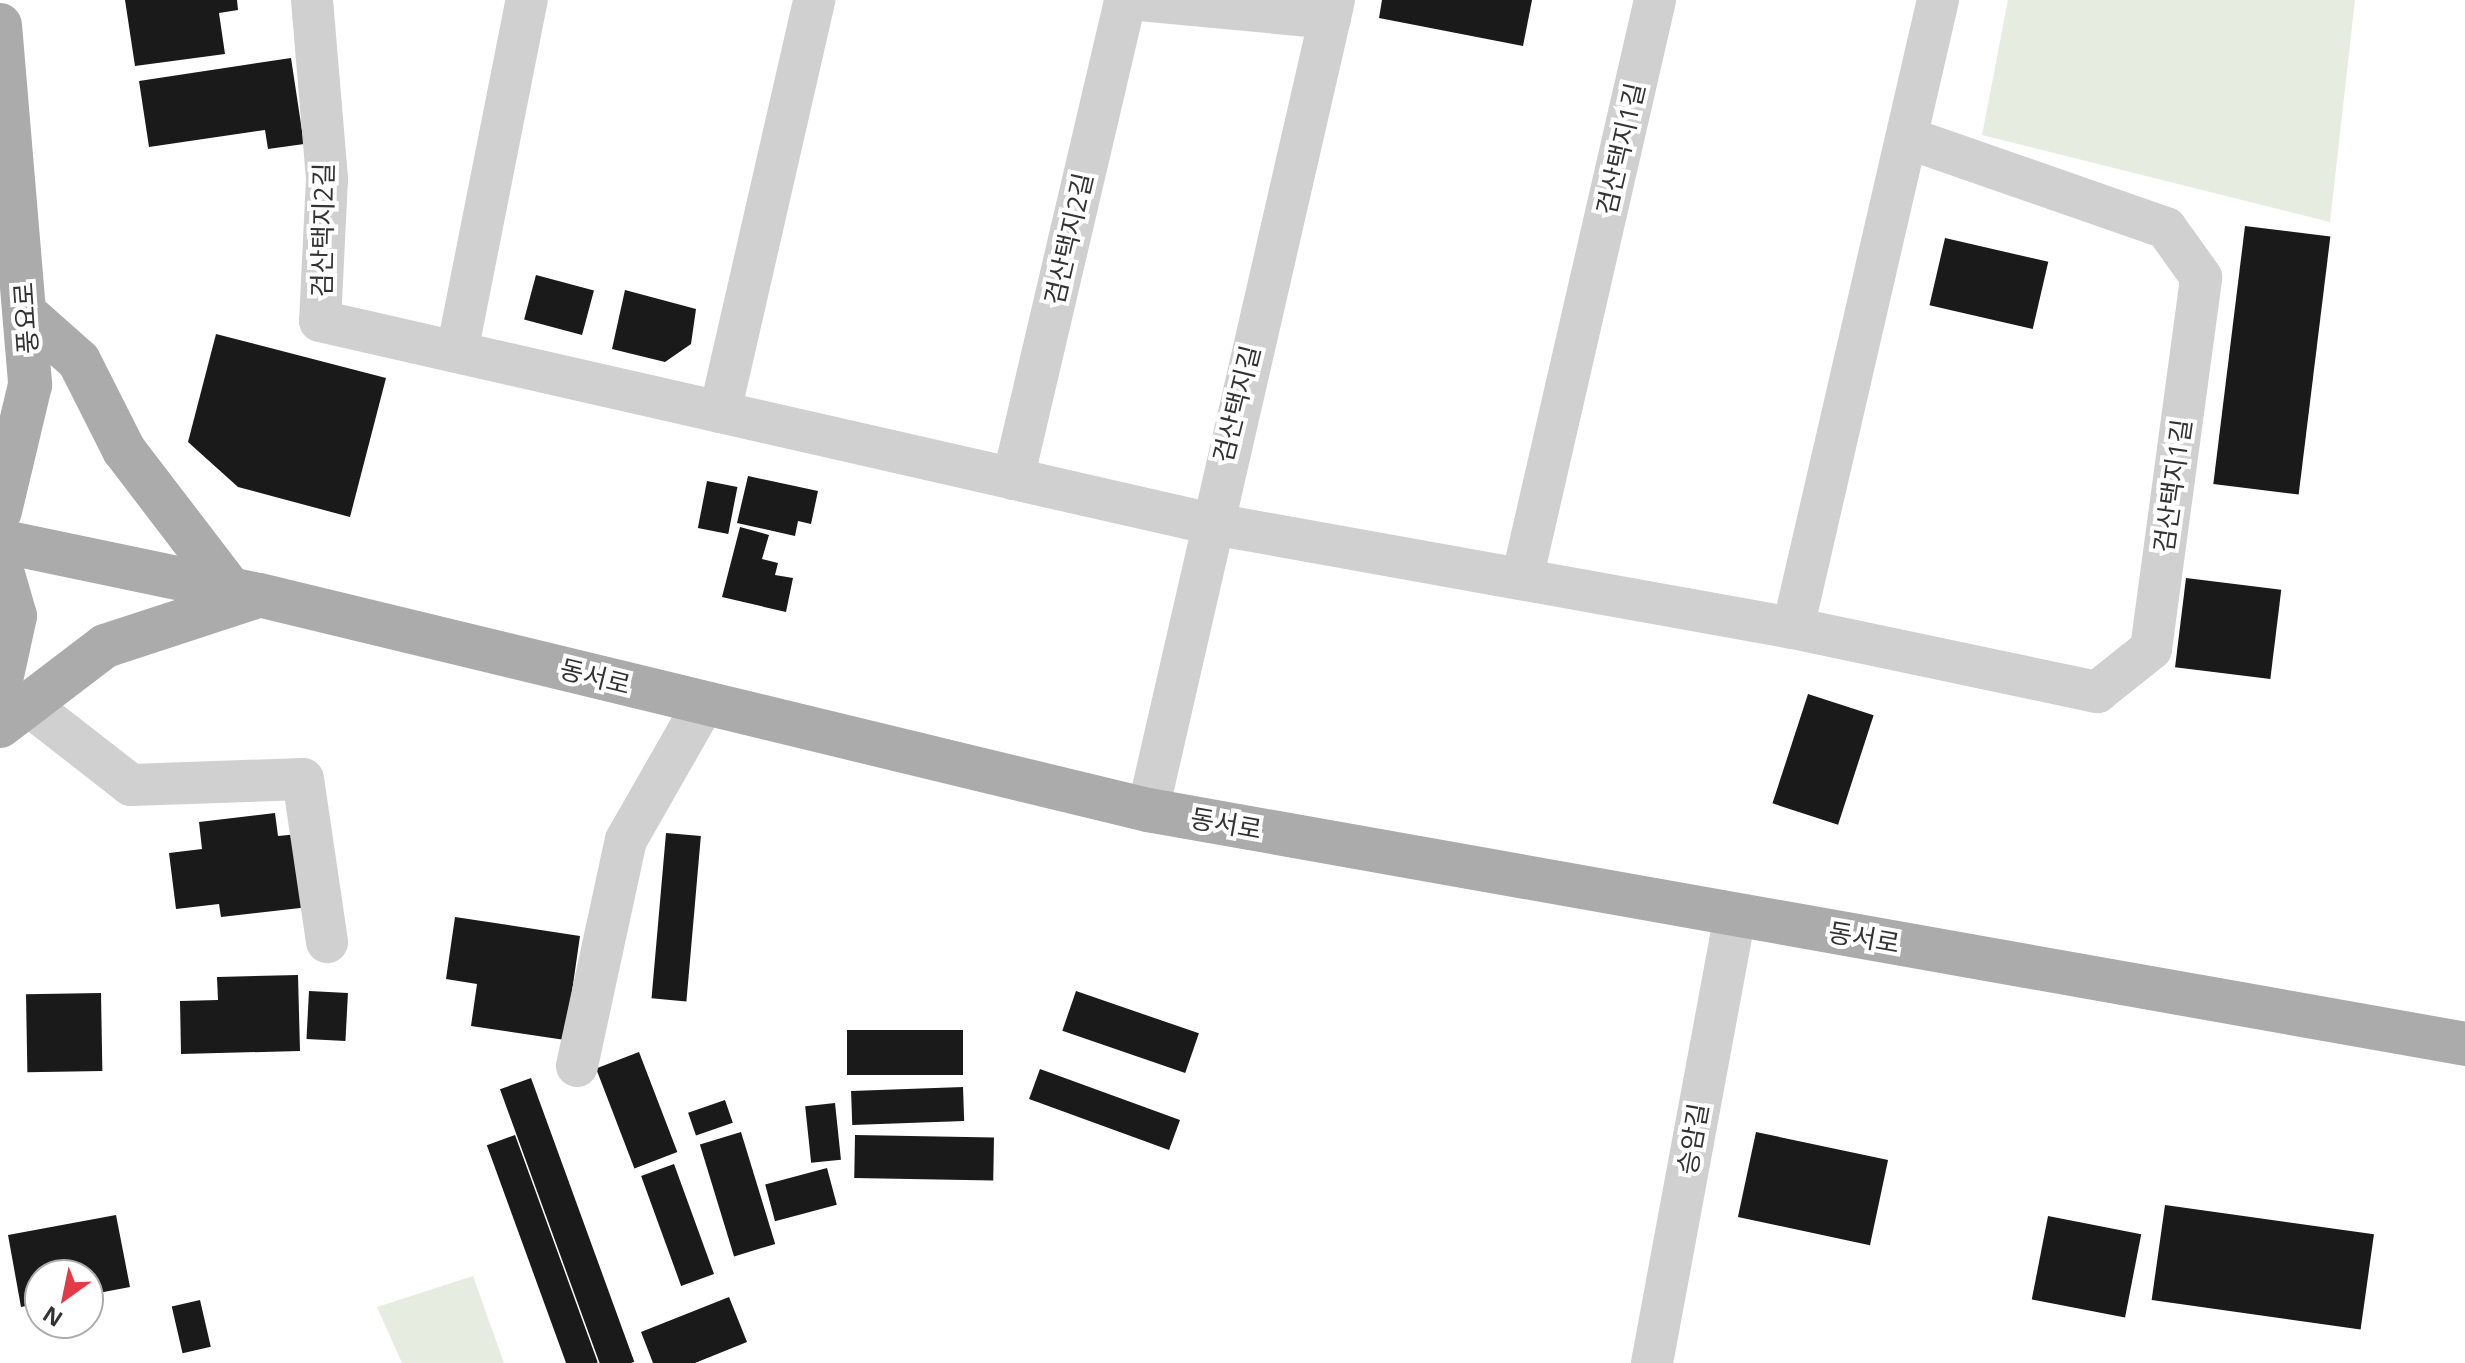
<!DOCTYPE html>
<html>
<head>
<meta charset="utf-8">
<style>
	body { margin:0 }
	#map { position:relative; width:2465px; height:1363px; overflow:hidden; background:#fff; font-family:"Open Sans","Noto Sans KR",sans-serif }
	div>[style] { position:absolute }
	.green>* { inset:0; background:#e6ecdf }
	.building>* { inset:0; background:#1a1a1a; transform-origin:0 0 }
	.minor>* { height:42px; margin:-21px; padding:0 21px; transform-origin:21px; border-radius:21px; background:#d0d0d0 }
	.major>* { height:44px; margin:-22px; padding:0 22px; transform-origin:22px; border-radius:22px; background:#ababab }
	span { translate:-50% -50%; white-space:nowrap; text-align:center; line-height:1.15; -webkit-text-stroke:8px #fff; paint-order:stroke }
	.street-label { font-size:26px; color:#333 }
	.north { position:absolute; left:24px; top:1259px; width:80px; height:80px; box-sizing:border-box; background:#fff; border:2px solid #adadad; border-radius:50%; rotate:213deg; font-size:22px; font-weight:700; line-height:32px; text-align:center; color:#333 }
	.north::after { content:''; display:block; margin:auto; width:28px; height:36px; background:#e63946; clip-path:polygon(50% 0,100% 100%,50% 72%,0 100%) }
</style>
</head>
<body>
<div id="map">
	<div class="green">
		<div style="clip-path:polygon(2008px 0,2355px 0,2330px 222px,1982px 135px)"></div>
		<div style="clip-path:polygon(473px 1276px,504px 1363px,402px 1363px,377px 1307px)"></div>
	</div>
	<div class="building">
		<div style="clip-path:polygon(125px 0,237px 0,238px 10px,219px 13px,225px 54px,135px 66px)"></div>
		<div style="clip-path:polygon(1382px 0,1532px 0,1523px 46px,1379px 18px)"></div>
		<div style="clip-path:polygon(291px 58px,304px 144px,268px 149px,265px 130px,149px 147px,139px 81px)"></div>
		<div style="left:2245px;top:226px;width:86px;height:260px;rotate:7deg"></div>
		<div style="left:1945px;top:238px;width:106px;height:69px;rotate:13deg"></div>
		<div style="left:536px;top:275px;width:60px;height:46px;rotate:15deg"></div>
		<div style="clip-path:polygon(625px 290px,696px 309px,691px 344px,665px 362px,612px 349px)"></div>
		<div style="clip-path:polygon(216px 334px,386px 378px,350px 517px,238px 487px,188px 442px)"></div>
		<div style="clip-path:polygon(748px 476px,818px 491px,811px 524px,798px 521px,795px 536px,737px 523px)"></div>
		<div style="left:707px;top:481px;width:31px;height:48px;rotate:11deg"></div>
		<div style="clip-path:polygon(740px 527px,769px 535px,762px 559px,778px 563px,775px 575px,793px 578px,786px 612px,722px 597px)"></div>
		<div style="left:2186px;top:578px;width:96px;height:90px;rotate:7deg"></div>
		<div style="left:1808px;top:694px;width:69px;height:115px;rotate:18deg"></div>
		<div style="clip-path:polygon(275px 813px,278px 836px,299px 834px,309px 907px,221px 917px,219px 904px,176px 909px,169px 853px,202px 849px,199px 822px)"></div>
		<div style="left:666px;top:833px;width:35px;height:166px;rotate:5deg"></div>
		<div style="clip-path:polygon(455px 917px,580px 936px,565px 1040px,471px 1026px,477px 984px,446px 979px)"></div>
		<div style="clip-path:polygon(298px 975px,300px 1051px,181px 1054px,180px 1001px,218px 1000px,217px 977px)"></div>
		<div style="left:309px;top:991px;width:39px;height:48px;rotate:3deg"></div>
		<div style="left:1076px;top:991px;width:130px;height:42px;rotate:19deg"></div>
		<div style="left:101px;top:993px;width:78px;height:75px;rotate:89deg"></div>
		<div style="left:847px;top:1030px;width:116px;height:45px"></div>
		<div style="left:639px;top:1052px;width:107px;height:46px;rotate:69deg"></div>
		<div style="left:1040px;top:1069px;width:149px;height:32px;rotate:20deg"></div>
		<div style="left:531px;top:1078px;width:302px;height:33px;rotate:70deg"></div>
		<div style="left:963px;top:1087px;width:34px;height:112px;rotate:88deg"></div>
		<div style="left:725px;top:1100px;width:24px;height:39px;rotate:71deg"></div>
		<div style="left:835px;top:1103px;width:57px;height:30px;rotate:84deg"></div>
		<div style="left:741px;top:1132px;width:117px;height:43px;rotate:73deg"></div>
		<div style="left:1756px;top:1132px;width:135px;height:87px;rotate:12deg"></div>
		<div style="left:515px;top:1135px;width:242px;height:30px;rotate:70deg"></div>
		<div style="left:855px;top:1135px;width:139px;height:43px;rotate:1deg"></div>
		<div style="left:674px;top:1164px;width:117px;height:35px;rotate:70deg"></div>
		<div style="left:827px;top:1168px;width:38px;height:64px;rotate:75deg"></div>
		<div style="left:2165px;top:1205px;width:211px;height:96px;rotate:8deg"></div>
		<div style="clip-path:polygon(116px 1215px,130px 1287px,88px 1295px,88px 1275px,40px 1275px,40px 1303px,21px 1307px,8px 1235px)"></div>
		<div style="left:2048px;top:1216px;width:95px;height:85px;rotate:11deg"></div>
		<div style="clip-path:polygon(729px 1297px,747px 1342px,695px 1363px,653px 1363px,641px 1332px)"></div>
		<div style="left:200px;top:1300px;width:48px;height:29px;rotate:77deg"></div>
	</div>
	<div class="minor">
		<div style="left:312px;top:0;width:180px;rotate:85.2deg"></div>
		<div style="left:327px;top:179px;width:142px;rotate:92.8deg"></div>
		<div style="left:320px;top:321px;width:911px;rotate:12.82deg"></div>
		<div style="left:1208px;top:523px;width:594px;rotate:10.18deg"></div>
		<div style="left:1793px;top:628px;width:311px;rotate:11.9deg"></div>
		<div style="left:2097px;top:692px;width:69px;rotate:-38.5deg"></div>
		<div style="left:2151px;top:649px;width:375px;rotate:-82.3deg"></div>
		<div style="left:2201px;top:277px;width:60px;rotate:-125.5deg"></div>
		<div style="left:2166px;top:228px;width:271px;rotate:-160.8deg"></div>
		<div style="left:1140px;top:0;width:191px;rotate:5.4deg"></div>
		<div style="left:457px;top:352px;width:359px;rotate:-78.8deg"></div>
		<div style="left:720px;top:412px;width:423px;rotate:-77.1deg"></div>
		<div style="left:1013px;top:479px;width:492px;rotate:-76.8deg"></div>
		<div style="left:1522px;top:579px;width:594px;rotate:-77.06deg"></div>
		<div style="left:1793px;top:628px;width:645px;rotate:-77deg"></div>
		<div style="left:27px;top:704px;width:132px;rotate:37.9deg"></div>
		<div style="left:131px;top:785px;width:172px;rotate:-2deg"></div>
		<div style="left:303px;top:779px;width:165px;rotate:81.6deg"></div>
		<div style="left:1148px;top:810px;width:831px;rotate:-77.07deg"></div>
		<div style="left:577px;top:1066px;width:231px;rotate:-77.8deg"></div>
		<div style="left:626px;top:840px;width:158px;rotate:-60.3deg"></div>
		<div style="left:1652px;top:1363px;width:456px;rotate:-79.5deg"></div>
	</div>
	<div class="major">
		<div style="left:0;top:25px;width:361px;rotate:85.2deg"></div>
		<div style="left:30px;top:385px;width:130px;rotate:103.4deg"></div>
		<div style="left:25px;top:313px;width:72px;rotate:41.6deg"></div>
		<div style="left:79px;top:361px;width:100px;rotate:63.2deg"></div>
		<div style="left:124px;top:450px;width:176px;rotate:52.6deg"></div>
		<div style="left:0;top:541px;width:265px;rotate:11.8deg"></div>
		<div style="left:259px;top:595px;width:915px;rotate:13.6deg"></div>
		<div style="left:1148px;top:810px;width:1338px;rotate:10.07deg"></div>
		<div style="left:0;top:564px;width:54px;rotate:73.9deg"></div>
		<div style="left:15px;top:616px;width:71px;rotate:102.3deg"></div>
		<div style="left:0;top:726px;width:132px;rotate:-37.3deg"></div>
		<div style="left:105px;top:646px;width:158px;rotate:-18.1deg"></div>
	</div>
	<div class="street-label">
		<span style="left:1621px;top:149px;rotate:-77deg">검산택지1길</span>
		<span style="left:323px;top:230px;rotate:-89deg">검산택지2길</span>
		<span style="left:1069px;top:239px;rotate:-77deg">검산택지2길</span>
		<span style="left:26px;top:318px;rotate:-94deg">풍요로</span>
		<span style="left:1237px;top:404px;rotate:-76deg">검산택지길</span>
		<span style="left:2173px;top:486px;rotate:-82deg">검산택지1길</span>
		<span style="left:595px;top:677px;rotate:14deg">동서로</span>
		<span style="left:1226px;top:824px;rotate:10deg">동서로</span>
		<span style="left:1864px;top:938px;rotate:10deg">동서로</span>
		<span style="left:1693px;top:1139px;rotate:-80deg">승암길</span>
	</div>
	<div class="north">N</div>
</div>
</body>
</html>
